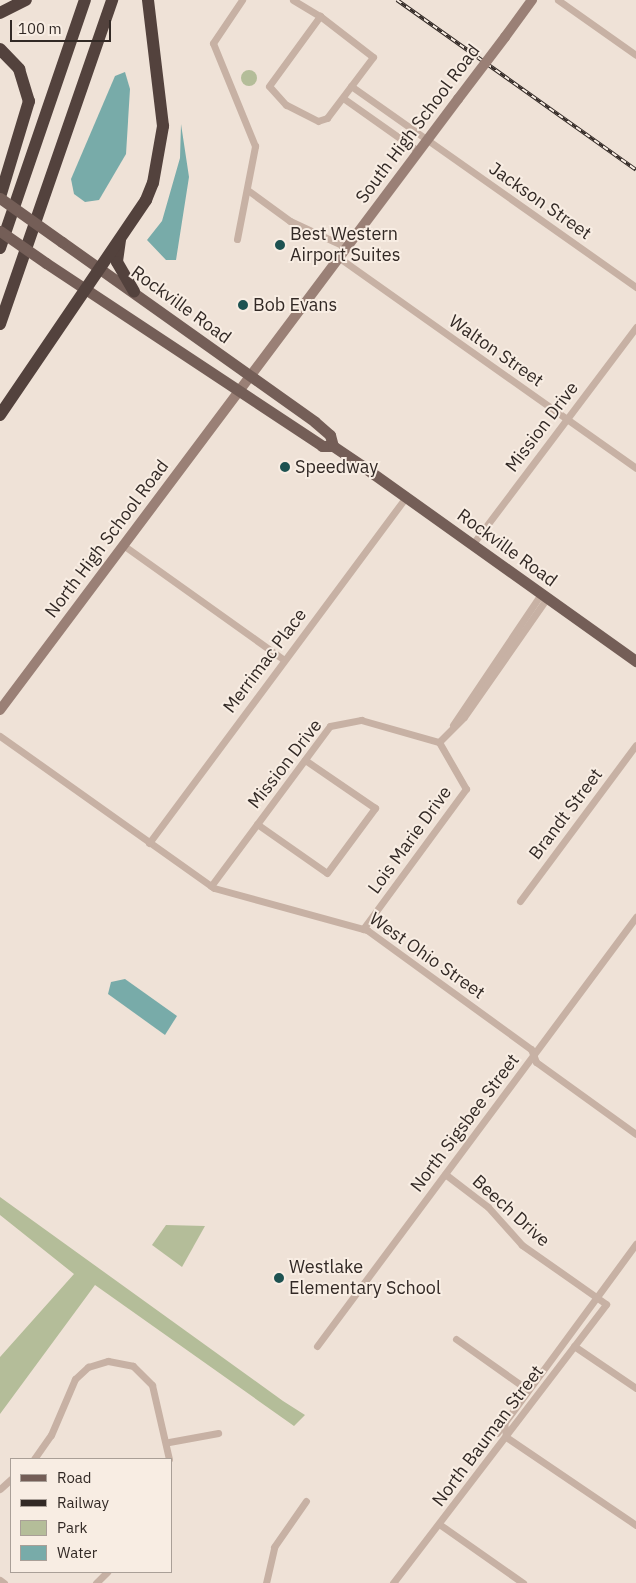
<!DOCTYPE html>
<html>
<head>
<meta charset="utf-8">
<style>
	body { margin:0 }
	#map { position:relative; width:636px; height:1583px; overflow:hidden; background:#efe2d7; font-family:"IBM Plex Sans",sans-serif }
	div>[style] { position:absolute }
	.green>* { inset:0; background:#b4bd99 }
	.round { border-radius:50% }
	.water>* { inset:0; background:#78aba9 }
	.street>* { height:7px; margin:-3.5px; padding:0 3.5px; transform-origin:3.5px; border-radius:3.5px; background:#c7b1a4 }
	.secondary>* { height:10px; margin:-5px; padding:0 5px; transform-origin:5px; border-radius:5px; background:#9a8076 }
	.primary>* { height:11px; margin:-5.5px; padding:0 5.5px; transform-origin:5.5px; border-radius:5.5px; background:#745e57 }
	.highway>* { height:12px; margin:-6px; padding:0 6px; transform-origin:6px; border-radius:6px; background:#53423d }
	.rail>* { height:4px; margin-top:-2px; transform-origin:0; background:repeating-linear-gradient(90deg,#f8ede3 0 5.5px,#322925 0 11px); box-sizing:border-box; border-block:1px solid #322925 }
	.secondary-bridge>* { height:10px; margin:-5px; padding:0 5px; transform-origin:5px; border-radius:5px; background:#9a8076 }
	.primary-bridge>* { height:11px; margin:-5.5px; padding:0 5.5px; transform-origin:5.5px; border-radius:5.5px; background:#745e57 }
	.dots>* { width:14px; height:14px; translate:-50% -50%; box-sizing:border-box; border:2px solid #f8ede3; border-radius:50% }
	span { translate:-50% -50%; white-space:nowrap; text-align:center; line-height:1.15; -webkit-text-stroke:4px #f8ede3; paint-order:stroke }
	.street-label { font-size:18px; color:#322925 }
	.poi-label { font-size:18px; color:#322925 }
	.left { translate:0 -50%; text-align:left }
	.legend { position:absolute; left:10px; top:1458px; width:162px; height:115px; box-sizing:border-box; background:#f8ede3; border:1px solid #a99f97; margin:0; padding:6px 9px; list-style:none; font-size:15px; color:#322925 }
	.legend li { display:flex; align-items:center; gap:10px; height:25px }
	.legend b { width:25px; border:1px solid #a99f97 }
	.scale { position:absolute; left:10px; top:20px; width:101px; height:22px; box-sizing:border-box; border:2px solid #322925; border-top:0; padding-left:6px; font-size:15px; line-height:18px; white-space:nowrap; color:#322925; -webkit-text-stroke:4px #f8ede3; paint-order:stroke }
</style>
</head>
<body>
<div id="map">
	<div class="green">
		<div class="round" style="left:241px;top:70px;width:16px;height:16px"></div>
		<div style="clip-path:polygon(0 1197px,283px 1401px,305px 1415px,294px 1426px,95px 1285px,0 1414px,0 1357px,74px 1274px,0 1215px)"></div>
		<div style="clip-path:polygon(166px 1225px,205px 1226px,182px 1267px,152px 1245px)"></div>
	</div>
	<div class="water">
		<div style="clip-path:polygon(125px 72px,130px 89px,126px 154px,99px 200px,85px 202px,74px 194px,71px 179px,115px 76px)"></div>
		<div style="clip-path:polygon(181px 124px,189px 177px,176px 260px,166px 260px,147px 240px,162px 221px,180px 158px)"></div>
		<div style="clip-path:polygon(125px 979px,177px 1016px,165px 1035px,108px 994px,111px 982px)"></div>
	</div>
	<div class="street">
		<div style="left:293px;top:0;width:31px;rotate:31deg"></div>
		<div style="left:320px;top:16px;width:67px;rotate:37.7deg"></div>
		<div style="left:373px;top:57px;width:76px;rotate:127deg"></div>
		<div style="left:327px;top:118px;width:9px;rotate:162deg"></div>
		<div style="left:318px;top:121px;width:36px;rotate:-153deg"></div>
		<div style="left:286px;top:105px;width:25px;rotate:-132deg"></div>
		<div style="left:269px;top:86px;width:87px;rotate:-53.9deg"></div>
		<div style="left:558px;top:0;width:95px;rotate:35.2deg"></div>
		<div style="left:351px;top:86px;width:349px;rotate:35.2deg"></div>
		<div style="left:343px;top:98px;width:92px;rotate:35.2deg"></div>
		<div style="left:249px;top:191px;width:51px;rotate:36.2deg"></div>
		<div style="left:290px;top:221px;width:62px;rotate:24.9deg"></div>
		<div style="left:237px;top:239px;width:95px;rotate:-79deg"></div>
		<div style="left:255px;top:146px;width:111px;rotate:-112.2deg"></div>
		<div style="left:213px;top:43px;width:52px;rotate:-56deg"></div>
		<div style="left:338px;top:257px;width:365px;rotate:35.3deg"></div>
		<div style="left:123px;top:545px;width:198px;rotate:35.5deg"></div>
		<div style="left:472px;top:545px;width:273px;rotate:-53deg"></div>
		<div style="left:453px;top:725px;width:158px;rotate:-56.1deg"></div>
		<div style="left:0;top:736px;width:262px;rotate:35.4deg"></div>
		<div style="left:214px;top:888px;width:159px;rotate:15.4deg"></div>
		<div style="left:367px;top:930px;width:203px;rotate:36deg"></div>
		<div style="left:531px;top:1049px;width:14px;rotate:69deg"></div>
		<div style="left:536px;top:1062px;width:123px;rotate:35.8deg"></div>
		<div style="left:439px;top:742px;width:35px;rotate:-45deg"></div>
		<div style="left:464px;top:717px;width:145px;rotate:-55.1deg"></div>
		<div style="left:257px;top:824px;width:85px;rotate:35deg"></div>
		<div style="left:327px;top:873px;width:81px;rotate:-53.6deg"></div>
		<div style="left:375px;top:808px;width:85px;rotate:-145.6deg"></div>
		<div style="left:149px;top:843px;width:431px;rotate:-53.4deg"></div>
		<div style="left:211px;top:886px;width:199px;rotate:-53.4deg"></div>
		<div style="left:330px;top:726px;width:32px;rotate:-11deg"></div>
		<div style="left:361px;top:720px;width:81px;rotate:15.8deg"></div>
		<div style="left:520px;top:901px;width:194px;rotate:-53.4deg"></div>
		<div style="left:363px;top:929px;width:174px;rotate:-53.7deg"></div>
		<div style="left:466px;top:789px;width:54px;rotate:-119.9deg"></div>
		<div style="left:456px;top:1339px;width:88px;rotate:35.3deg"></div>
		<div style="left:317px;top:1346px;width:535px;rotate:-53.37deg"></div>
		<div style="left:574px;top:1346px;width:75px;rotate:34.1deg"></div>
		<div style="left:504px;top:1422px;width:15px;rotate:82deg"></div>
		<div style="left:506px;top:1437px;width:157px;rotate:34.1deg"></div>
		<div style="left:497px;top:1433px;width:235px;rotate:-53.7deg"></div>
		<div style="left:169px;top:1442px;width:50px;rotate:-10.4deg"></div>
		<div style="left:34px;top:1459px;width:29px;rotate:-55deg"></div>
		<div style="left:51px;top:1435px;width:61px;rotate:-66.8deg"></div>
		<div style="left:75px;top:1379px;width:18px;rotate:-43deg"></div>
		<div style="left:88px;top:1367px;width:21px;rotate:-17deg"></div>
		<div style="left:108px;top:1361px;width:25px;rotate:11deg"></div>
		<div style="left:133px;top:1366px;width:27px;rotate:45deg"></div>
		<div style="left:152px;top:1385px;width:76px;rotate:77.1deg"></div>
		<div style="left:0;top:1489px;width:15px;rotate:-42deg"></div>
		<div style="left:439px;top:1524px;width:103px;rotate:35.1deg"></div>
		<div style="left:0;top:1580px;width:5px;rotate:37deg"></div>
		<div style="left:96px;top:1583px;width:16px;rotate:-45deg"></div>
		<div style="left:266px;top:1583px;width:37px;rotate:-77deg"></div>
		<div style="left:274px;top:1547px;width:56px;rotate:-55.2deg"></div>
		<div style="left:393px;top:1583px;width:351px;rotate:-52.6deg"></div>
		<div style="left:606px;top:1304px;width:103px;rotate:-144.9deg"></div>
		<div style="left:522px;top:1245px;width:51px;rotate:-131.8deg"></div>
		<div style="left:488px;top:1207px;width:54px;rotate:-142.5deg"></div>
	</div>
	<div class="secondary">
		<div style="left:505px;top:37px;width:46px;rotate:-53.9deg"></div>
		<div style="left:0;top:710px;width:764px;rotate:-53.15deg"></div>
	</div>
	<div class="primary">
		<div style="left:62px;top:242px;width:310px;rotate:35.4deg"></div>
		<div style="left:315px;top:422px;width:20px;rotate:41deg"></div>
		<div style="left:330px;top:435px;width:11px;rotate:75deg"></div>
		<div style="left:46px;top:263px;width:331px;rotate:33.5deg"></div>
		<div style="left:322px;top:446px;width:11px"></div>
		<div style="left:333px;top:446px;width:34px;rotate:34deg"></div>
		<div style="left:361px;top:465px;width:338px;rotate:35.5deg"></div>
	</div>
	<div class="highway">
		<div style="left:0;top:13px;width:29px;rotate:-27deg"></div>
		<div style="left:0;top:49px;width:28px;rotate:46deg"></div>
		<div style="left:19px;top:69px;width:34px;rotate:73deg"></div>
		<div style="left:29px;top:101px;width:100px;rotate:106.8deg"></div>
		<div style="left:120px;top:240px;width:22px;rotate:98deg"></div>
		<div style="left:117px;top:262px;width:34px;rotate:60deg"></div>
		<div style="left:0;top:248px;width:262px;rotate:-71.1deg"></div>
		<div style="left:0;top:324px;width:343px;rotate:-70.9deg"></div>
		<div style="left:0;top:415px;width:260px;rotate:-55.8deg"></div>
		<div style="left:146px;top:200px;width:18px;rotate:-68deg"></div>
		<div style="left:153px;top:183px;width:58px;rotate:-80deg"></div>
		<div style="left:163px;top:126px;width:127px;rotate:-96.8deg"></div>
	</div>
	<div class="rail">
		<div style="left:397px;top:0;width:293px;rotate:35.4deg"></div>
	</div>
	<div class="secondary-bridge">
		<div style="left:458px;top:99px;width:78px;rotate:-52.8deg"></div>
	</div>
	<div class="primary-bridge">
		<div style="left:0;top:198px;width:76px;rotate:35.4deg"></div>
		<div style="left:0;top:231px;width:56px;rotate:34.8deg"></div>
	</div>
	<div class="dots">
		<div style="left:280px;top:245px;background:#1d5251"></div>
		<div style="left:243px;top:305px;background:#1d5251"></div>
		<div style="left:285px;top:467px;background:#1d5251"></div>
		<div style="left:279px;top:1278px;background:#1d5251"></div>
	</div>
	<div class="street-label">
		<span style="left:418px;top:124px;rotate:-53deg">South High School Road</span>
		<span style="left:540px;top:201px;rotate:35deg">Jackson Street</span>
		<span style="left:181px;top:305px;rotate:36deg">Rockville Road</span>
		<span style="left:496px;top:351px;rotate:35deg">Walton Street</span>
		<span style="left:542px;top:427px;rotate:-53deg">Mission Drive</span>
		<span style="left:107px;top:539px;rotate:-53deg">North High School Road</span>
		<span style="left:507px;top:548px;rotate:36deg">Rockville Road</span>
		<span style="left:265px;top:661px;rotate:-53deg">Merrimac Place</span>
		<span style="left:285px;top:764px;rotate:-52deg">Mission Drive</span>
		<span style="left:566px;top:814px;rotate:-53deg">Brandt Street</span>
		<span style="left:410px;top:840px;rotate:-54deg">Lois Marie Drive</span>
		<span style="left:427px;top:956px;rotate:35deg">West Ohio Street</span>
		<span style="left:465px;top:1123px;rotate:-53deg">North Sigsbee Street</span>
		<span style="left:511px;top:1211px;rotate:42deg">Beech Drive</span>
		<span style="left:488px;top:1436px;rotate:-53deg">North Bauman Street</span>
	</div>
	<div class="poi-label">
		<span class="left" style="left:290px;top:245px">Best Western<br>Airport Suites</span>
		<span class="left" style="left:253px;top:305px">Bob Evans</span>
		<span class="left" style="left:295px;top:467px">Speedway</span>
		<span class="left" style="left:289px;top:1278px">Westlake<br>Elementary School</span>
	</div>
	<ul class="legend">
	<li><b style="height:6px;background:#745e57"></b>Road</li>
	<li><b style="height:6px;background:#322925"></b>Railway</li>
	<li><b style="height:14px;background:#b4bd99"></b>Park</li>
	<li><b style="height:14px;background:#78aba9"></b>Water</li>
	</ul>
	<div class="scale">100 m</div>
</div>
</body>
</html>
